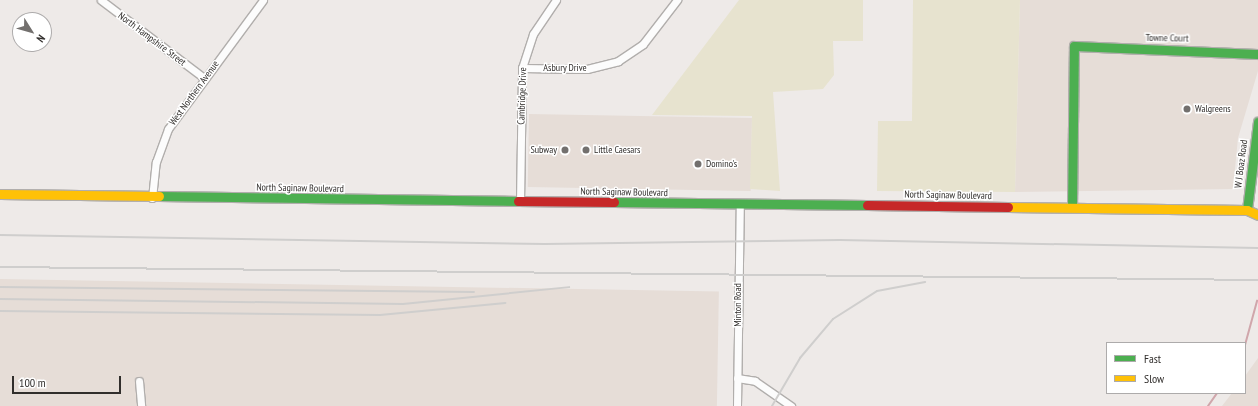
<!DOCTYPE html>
<html>
<head>
<meta charset="utf-8">
<style>
	body { margin:0 }
	#map { position:relative; width:1258px; height:406px; overflow:hidden; background:#eeeae8; font-family:"PT Sans Narrow",sans-serif }
	div>[style] { position:absolute }
	.built>* { inset:0; background:#e6ddd7; transform-origin:0 0 }
	.green>* { inset:0; background:#e7e3cf }
	.stream>* { height:2px; margin:-1px; padding:0 1px; transform-origin:1px; border-radius:1px; background:#d0a6ab }
	.roads { filter:drop-shadow(1px 0 #b1aeac) drop-shadow(-1px 0 #b1aeac) drop-shadow(0 1px #b1aeac) drop-shadow(0 -1px #b1aeac) }
	.street>* { height:7px; margin:-3.5px; padding:0 3.5px; transform-origin:3.5px; border-radius:3.5px; background:#fcfcfc }
	.fast>* { height:9px; margin:-4.5px; padding:0 4.5px; transform-origin:4.5px; border-radius:4.5px; background:#4caf50 }
	.slow>* { height:9px; margin:-4.5px; padding:0 4.5px; transform-origin:4.5px; border-radius:4.5px; background:#ffc107 }
	.jam>* { height:9px; margin:-4.5px; padding:0 4.5px; transform-origin:4.5px; border-radius:4.5px; background:#c62828 }
	.rail>* { height:2px; margin:-1px; padding:0 1px; transform-origin:1px; border-radius:1px; background:#cfcecd }
	.dots>* { width:11px; height:11px; translate:-50% -50%; box-sizing:border-box; border:2px solid #fff; border-radius:50% }
	span { translate:-50% -50%; white-space:nowrap; text-align:center; line-height:1.15; -webkit-text-stroke:3px #fff; paint-order:stroke }
	.street-label { font-size:10px; color:#312e2c }
	.poi-label { font-size:10px; color:#312e2c }
	.left { translate:0 -50%; text-align:left }
	.right { translate:-100% -50%; text-align:right }
	.legend { position:absolute; left:1106px; top:342px; width:140px; height:52px; box-sizing:border-box; background:#fff; border:1px solid #adabab; margin:0; padding:5px 7px; list-style:none; font-size:12px; color:#312e2c }
	.legend li { display:flex; align-items:center; gap:8px; height:20px }
	.legend b { width:20px; border:1px solid #adabab }
	.north { position:absolute; left:12px; top:12px; width:40px; height:40px; box-sizing:border-box; background:#fff; border:1px solid #adabab; border-radius:50%; rotate:127deg; font-size:11px; font-weight:700; line-height:16px; text-align:center; color:#312e2c }
	.north::after { content:''; display:block; margin:auto; width:14px; height:18px; background:#73706e; clip-path:polygon(50% 0,100% 100%,50% 72%,0 100%) }
	.scale { position:absolute; left:12px; top:376px; width:109px; height:18px; box-sizing:border-box; border:2px solid #312e2c; border-top:0; padding-left:5px; font-size:12px; line-height:14px; white-space:nowrap; color:#312e2c; -webkit-text-stroke:3px #fff; paint-order:stroke }
</style>
</head>
<body>
<div id="map">
	<div class="built">
		<div style="clip-path:polygon(1020px 0,1258px 0,1258px 71px,1238px 138px,1233px 189px,1015px 192px)"></div>
		<div style="left:529px;top:114px;width:223px;height:73px;rotate:1deg"></div>
		<div style="left:0;top:279px;width:719px;height:127px;rotate:1deg"></div>
		<div style="clip-path:polygon(1258px 358px,1258px 406px,1222px 406px,1232px 393px,1245px 393px,1245px 376px)"></div>
	</div>
	<div class="green">
		<div style="clip-path:polygon(739px 0,863px 0,863px 41px,833px 41px,834px 75px,823px 89px,773px 92px,780px 191px,750px 189px,752px 116px,652px 115px)"></div>
		<div style="clip-path:polygon(913px 0,1020px 0,1015px 192px,877px 191px,878px 121px,912px 121px)"></div>
	</div>
	<div class="stream">
		<div style="left:1245px;top:345px;width:46px;rotate:-74.7deg"></div>
		<div style="left:1208px;top:406px;width:16px;rotate:-55deg"></div>
	</div>
	<div class="roads">
		<div class="street">
			<div style="left:101px;top:0;width:129px;rotate:37.1deg"></div>
			<div style="left:522px;top:68px;width:65px;rotate:0.9deg"></div>
			<div style="left:587px;top:69px;width:32px;rotate:-14deg"></div>
			<div style="left:618px;top:61px;width:30px;rotate:-34deg"></div>
			<div style="left:643px;top:44px;width:56px;rotate:-52.3deg"></div>
			<div style="left:152px;top:198px;width:36px;rotate:-84deg"></div>
			<div style="left:156px;top:162px;width:35px;rotate:-70deg"></div>
			<div style="left:168px;top:129px;width:160px;rotate:-53.6deg"></div>
			<div style="left:520px;top:202px;width:134px;rotate:-89.1deg"></div>
			<div style="left:522px;top:68px;width:36px;rotate:-72deg"></div>
			<div style="left:533px;top:34px;width:41px;rotate:-55.9deg"></div>
			<div style="left:737px;top:378px;width:18px;rotate:9deg"></div>
			<div style="left:755px;top:381px;width:44px;rotate:34.8deg"></div>
			<div style="left:139px;top:381px;width:25px;rotate:85deg"></div>
			<div style="left:737px;top:406px;width:203px;rotate:-89.2deg"></div>
		</div>
		<div class="fast">
			<div style="left:159px;top:196px;width:359px;rotate:0.8deg"></div>
			<div style="left:614px;top:202px;width:253px;rotate:0.7deg"></div>
			<div style="left:1072px;top:207px;width:161px;rotate:-89.3deg"></div>
			<div style="left:1074px;top:46px;width:184px;rotate:2.5deg"></div>
			<div style="left:1247px;top:210px;width:89px;rotate:-82.9deg"></div>
		</div>
		<div class="slow">
			<div style="left:0;top:194px;width:159px;rotate:0.7deg"></div>
			<div style="left:1008px;top:207px;width:239px;rotate:0.7deg"></div>
			<div style="left:1247px;top:210px;width:12px;rotate:24deg"></div>
		</div>
		<div class="jam">
			<div style="left:518px;top:201px;width:96px;rotate:0.6deg"></div>
			<div style="left:867px;top:205px;width:141px;rotate:0.8deg"></div>
		</div>
	</div>
	<div class="rail">
		<div style="left:0;top:235px;width:545px;rotate:0.95deg"></div>
		<div style="left:545px;top:244px;width:295px;rotate:-0.8deg"></div>
		<div style="left:840px;top:240px;width:418px;rotate:1.1deg"></div>
		<div style="left:0;top:267px;width:1258px;rotate:0.59deg"></div>
		<div style="left:0;top:287px;width:474px;rotate:0.6deg"></div>
		<div style="left:0;top:299px;width:403px;rotate:0.7deg"></div>
		<div style="left:403px;top:304px;width:167px;rotate:-5.8deg"></div>
		<div style="left:0;top:311px;width:380px;rotate:0.6deg"></div>
		<div style="left:380px;top:315px;width:126px;rotate:-5.5deg"></div>
		<div style="left:772px;top:406px;width:56px;rotate:-59.7deg"></div>
		<div style="left:800px;top:358px;width:51px;rotate:-49.8deg"></div>
		<div style="left:833px;top:319px;width:52px;rotate:-32.5deg"></div>
		<div style="left:877px;top:291px;width:49px;rotate:-10.6deg"></div>
	</div>
	<div class="dots">
		<div style="left:1187px;top:109px;background:#73706e"></div>
		<div style="left:565px;top:150px;background:#73706e"></div>
		<div style="left:586px;top:150px;background:#73706e"></div>
		<div style="left:698px;top:164px;background:#73706e"></div>
	</div>
	<div class="street-label">
		<span style="left:1167px;top:38px;rotate:1deg">Towne Court</span>
		<span style="left:152px;top:39px;rotate:37deg">North Hampshire Street</span>
		<span style="left:565px;top:68px">Asbury Drive</span>
		<span style="left:194px;top:93px;rotate:-54deg">West Northern Avenue</span>
		<span style="left:522px;top:96px;rotate:-88deg">Cambridge Drive</span>
		<span style="left:1241px;top:164px;rotate:-83deg">W J Boaz Road</span>
		<span style="left:300px;top:188px;rotate:1deg">North Saginaw Boulevard</span>
		<span style="left:624px;top:192px;rotate:1deg">North Saginaw Boulevard</span>
		<span style="left:948px;top:195px;rotate:1deg">North Saginaw Boulevard</span>
		<span style="left:738px;top:305px;rotate:-90deg">Minton Road</span>
	</div>
	<div class="poi-label">
		<span class="left" style="left:1195px;top:109px">Walgreens</span>
		<span class="right" style="left:557px;top:150px">Subway</span>
		<span class="left" style="left:594px;top:150px">Little Caesars</span>
		<span class="left" style="left:706px;top:164px">Domino's</span>
	</div>
	<ul class="legend">
	<li><b style="height:5px;background:#4caf50"></b>Fast</li>
	<li><b style="height:5px;background:#ffc107"></b>Slow</li>
	</ul>
	<div class="north">N</div>
	<div class="scale">100 m</div>
</div>
</body>
</html>
